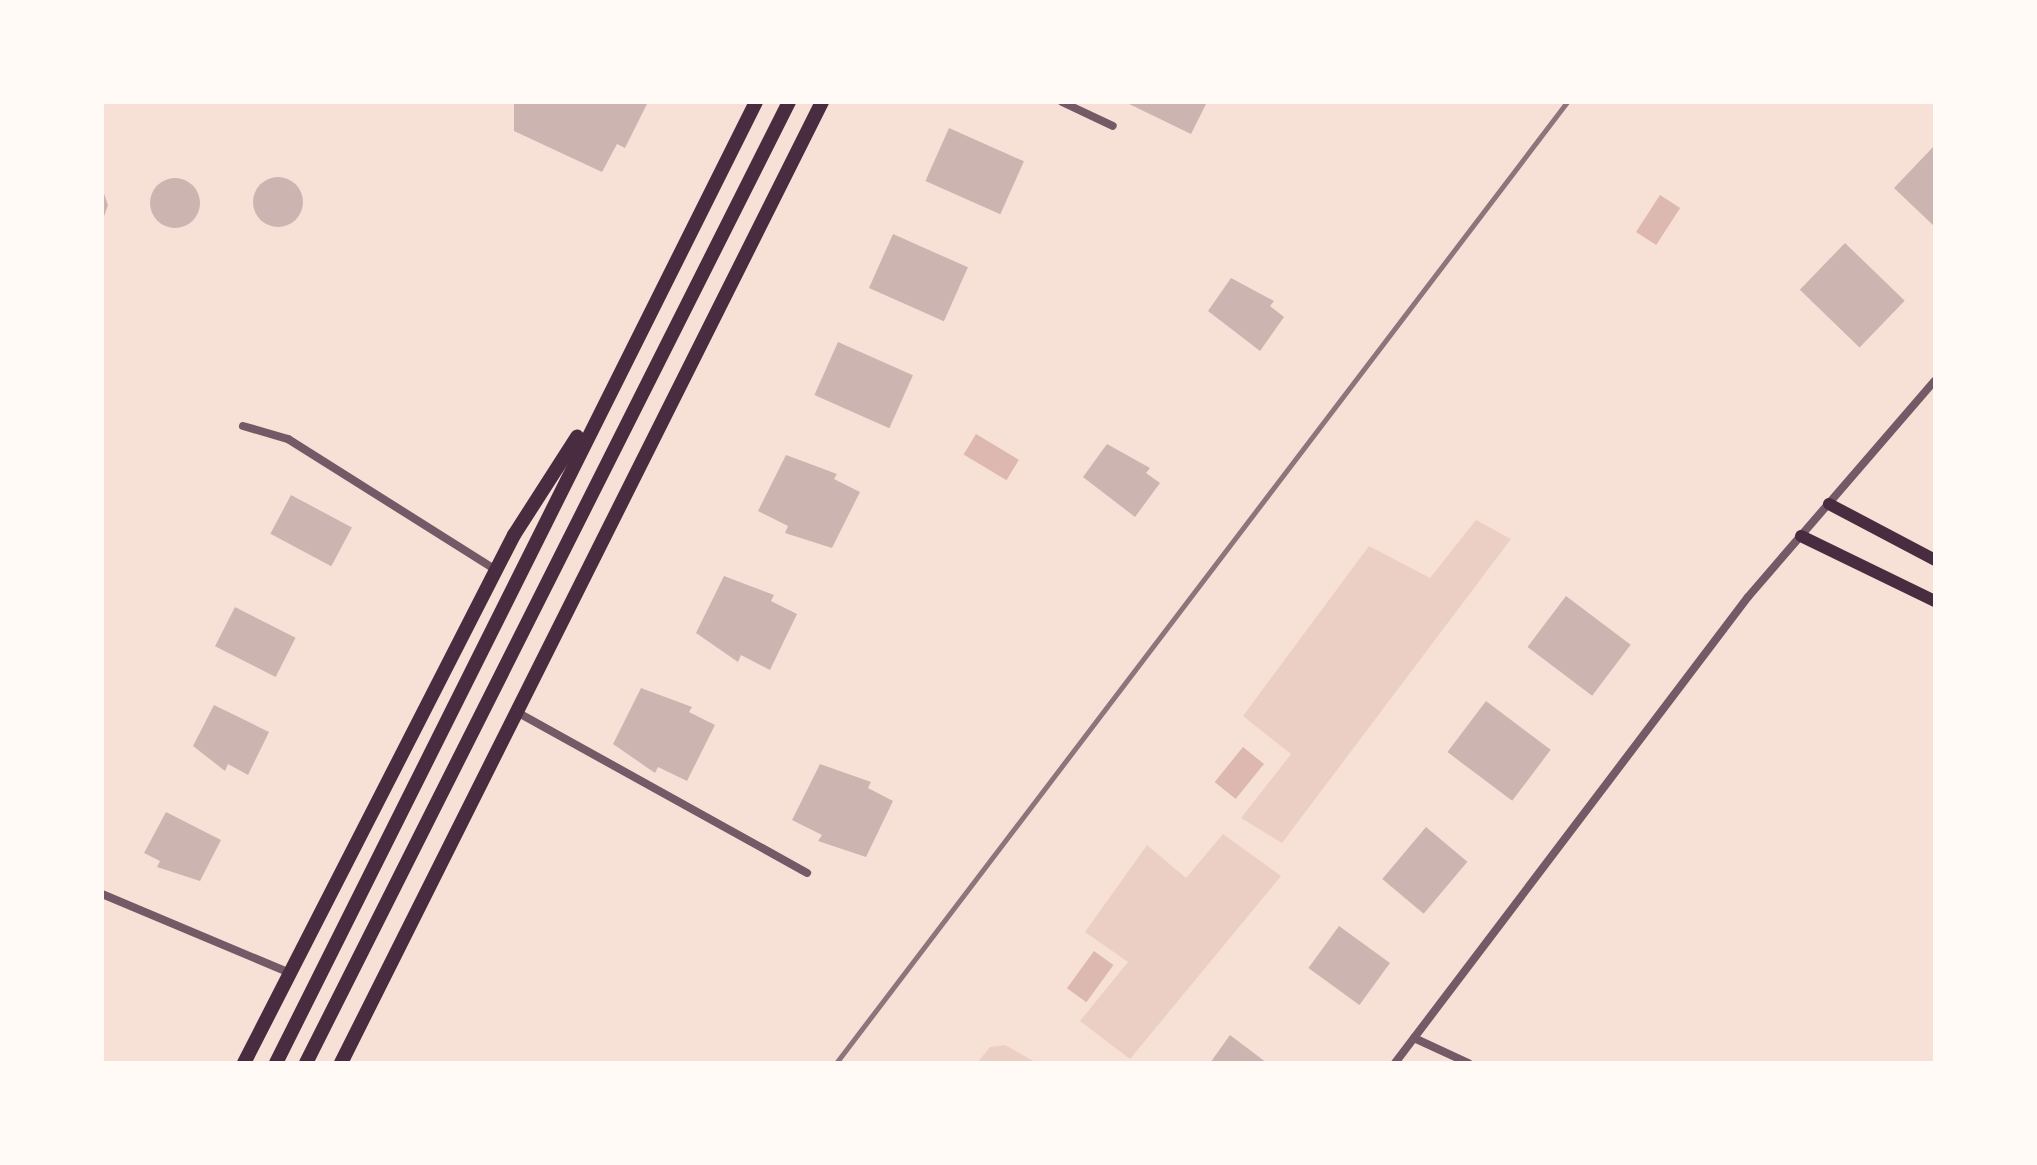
<!DOCTYPE html>
<html>
<head>
<meta charset="utf-8">
<style>
	body { margin:0 }
	#map { position:relative; width:2037px; height:1165px; overflow:hidden; background:#f7e1d7; font-family:"PT Sans Narrow",sans-serif }
	div>[style] { position:absolute }
	.green>* { inset:0; background:#ebcfc5 }
	.water>* { inset:0; background:#dcb8b0; transform-origin:0 0 }
	.building>* { inset:0; background:#ccb4b1; transform-origin:0 0 }
	.round { border-radius:50% }
	.minor>* { height:8px; margin:-4px; padding:0 4px; transform-origin:4px; border-radius:4px; background:#755966 }
	.secondary>* { height:12px; margin:-6px; padding:0 6px; transform-origin:6px; border-radius:6px; background:#4a2c40 }
	.trunk>* { height:14px; margin:-7px; padding:0 7px; transform-origin:7px; border-radius:7px; background:#4a2c40 }
	.rail>* { height:5px; margin:-2.5px; padding:0 2.5px; transform-origin:2.5px; border-radius:2.5px; background:#8f747c }
	span { translate:-50% -50%; white-space:nowrap; text-align:center; line-height:1.15; -webkit-text-stroke:8px #fffaf5; paint-order:stroke }
	.frame { position:absolute; inset:0; border:104px solid #fffaf5; pointer-events:none }
</style>
</head>
<body>
<div id="map">
	<div class="green">
		<div style="clip-path:polygon(1476px 520px,1511px 539px,1282px 843px,1241px 818px,1291px 754px,1243px 716px,1369px 546px,1430px 578px)"></div>
		<div style="clip-path:polygon(1223px 834px,1281px 876px,1130px 1059px,1080px 1021px,1128px 962px,1085px 932px,1147px 845px,1186px 878px)"></div>
		<div style="clip-path:polygon(1005px 1045px,1037px 1063px,977px 1063px,990px 1047px)"></div>
	</div>
	<div class="water">
		<div style="left:1660px;top:195px;width:24px;height:44px;rotate:33deg"></div>
		<div style="left:976px;top:434px;width:50px;height:24px;rotate:31deg"></div>
		<div style="left:1243px;top:747px;width:27px;height:45px;rotate:39deg"></div>
		<div style="left:1094px;top:951px;width:24px;height:46px;rotate:36deg"></div>
	</div>
	<div class="building">
		<div style="clip-path:polygon(514px 102px,648px 102px,625px 148px,617px 144px,602px 172px,514px 131px)"></div>
		<div style="clip-path:polygon(1125px 102px,1207px 102px,1191px 134px)"></div>
		<div style="left:949px;top:128px;width:82px;height:58px;rotate:24deg"></div>
		<div style="clip-path:polygon(1935px 145px,1935px 227px,1894px 188px)"></div>
		<div class="round" style="left:253px;top:177px;width:50px;height:50px"></div>
		<div class="round" style="left:150px;top:178px;width:50px;height:50px"></div>
		<div style="clip-path:polygon(102px 188px,108px 205px,102px 222px)"></div>
		<div style="left:893px;top:234px;width:82px;height:59px;rotate:24deg"></div>
		<div style="left:1845px;top:243px;width:83px;height:65px;rotate:44deg"></div>
		<div style="clip-path:polygon(1231px 278px,1274px 301px,1270px 306px,1284px 317px,1260px 351px,1208px 311px)"></div>
		<div style="left:838px;top:342px;width:82px;height:58px;rotate:24deg"></div>
		<div style="clip-path:polygon(1107px 444px,1150px 468px,1146px 473px,1160px 483px,1135px 517px,1083px 477px)"></div>
		<div style="clip-path:polygon(786px 455px,837px 474px,834px 479px,860px 492px,832px 548px,785px 533px,788px 526px,758px 511px)"></div>
		<div style="left:291px;top:495px;width:69px;height:44px;rotate:28deg"></div>
		<div style="clip-path:polygon(724px 576px,774px 595px,771px 601px,797px 614px,770px 670px,741px 655px,738px 662px,696px 633px)"></div>
		<div style="left:1566px;top:596px;width:81px;height:64px;rotate:37deg"></div>
		<div style="left:235px;top:607px;width:68px;height:44px;rotate:27deg"></div>
		<div style="clip-path:polygon(641px 688px,692px 707px,689px 712px,715px 725px,687px 781px,658px 767px,655px 773px,613px 744px)"></div>
		<div style="left:1486px;top:701px;width:81px;height:64px;rotate:37deg"></div>
		<div style="clip-path:polygon(214px 705px,269px 732px,248px 775px,228px 764px,225px 771px,193px 746px)"></div>
		<div style="clip-path:polygon(820px 764px,871px 782px,868px 788px,893px 801px,866px 857px,818px 841px,822px 835px,792px 820px)"></div>
		<div style="clip-path:polygon(166px 812px,221px 840px,200px 881px,157px 867px,160px 861px,144px 853px)"></div>
		<div style="left:1426px;top:827px;width:54px;height:68px;rotate:40deg"></div>
		<div style="left:1339px;top:926px;width:63px;height:52px;rotate:36deg"></div>
		<div style="clip-path:polygon(1230px 1035px,1267px 1063px,1210px 1063px)"></div>
	</div>
	<div class="minor">
		<div style="left:1062px;top:102px;width:56px;rotate:25.2deg"></div>
		<div style="left:243px;top:426px;width:47px;rotate:16.1deg"></div>
		<div style="left:288px;top:439px;width:246px;rotate:32.2deg"></div>
		<div style="left:515px;top:711px;width:334px;rotate:29deg"></div>
		<div style="left:102px;top:894px;width:204px;rotate:22.8deg"></div>
		<div style="left:1414px;top:1038px;width:60px;rotate:24.8deg"></div>
		<div style="left:1395px;top:1063px;width:585px;rotate:-52.86deg"></div>
		<div style="left:1748px;top:597px;width:286px;rotate:-49.2deg"></div>
	</div>
	<div class="secondary">
		<div style="left:1829px;top:504px;width:120px;rotate:27.8deg"></div>
		<div style="left:1801px;top:536px;width:149px;rotate:25.9deg"></div>
	</div>
	<div class="trunk">
		<div style="left:244px;top:1063px;width:593px;rotate:-62.92deg"></div>
		<div style="left:514px;top:535px;width:117px;rotate:-57.3deg"></div>
		<div style="left:276px;top:1063px;width:1074px;rotate:-63.46deg"></div>
		<div style="left:306px;top:1063px;width:1076px;rotate:-63.32deg"></div>
		<div style="left:341px;top:1063px;width:1075px;rotate:-63.41deg"></div>
	</div>
	<div class="rail">
		<div style="left:836px;top:1063px;width:1207px;rotate:-52.74deg"></div>
	</div>
	<div class="frame"></div>
</div>
</body>
</html>
